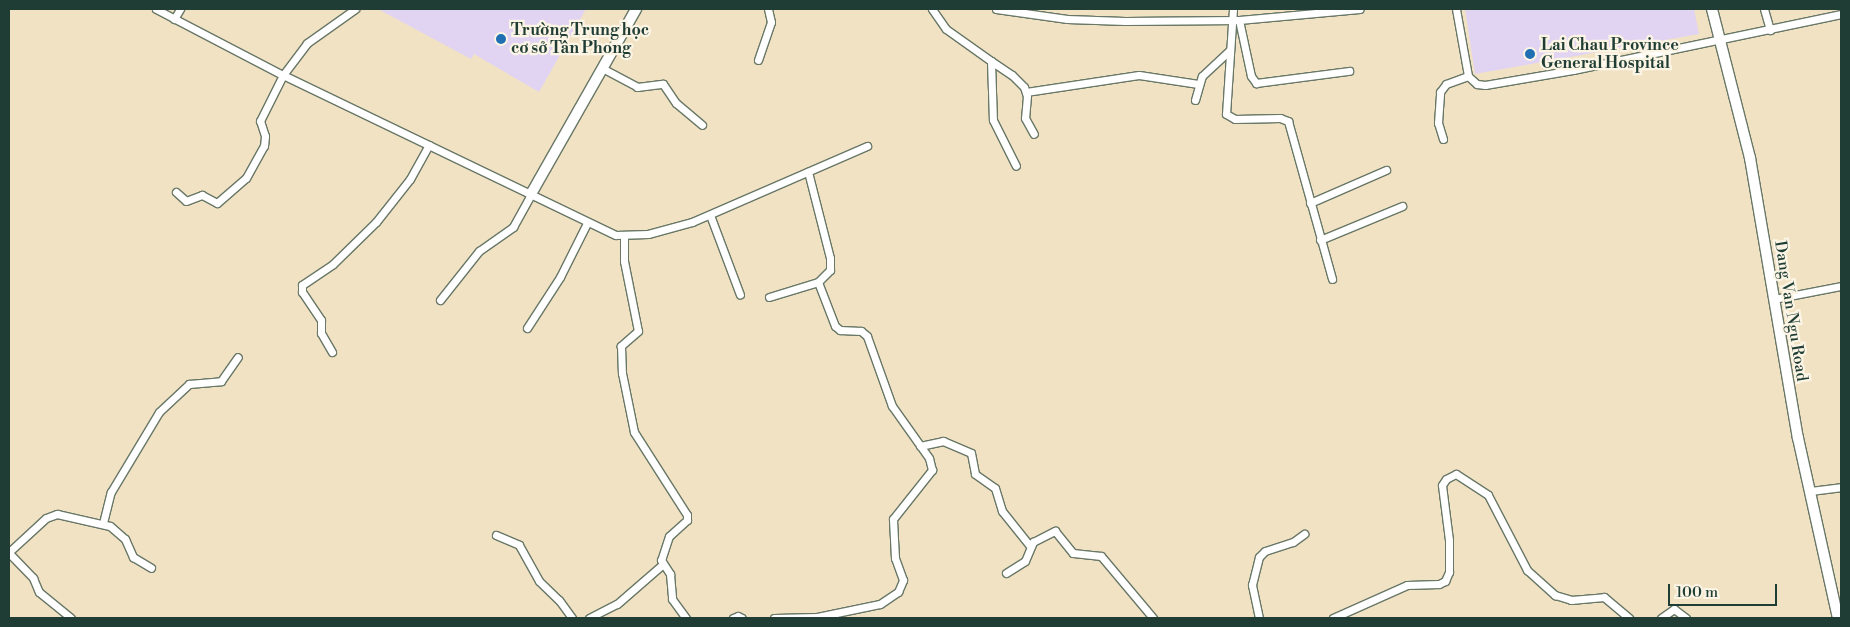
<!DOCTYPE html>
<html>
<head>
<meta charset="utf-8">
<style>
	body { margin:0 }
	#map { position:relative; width:1850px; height:627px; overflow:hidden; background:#f1e2c4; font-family:"Libre Bodoni",serif }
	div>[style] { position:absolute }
	.built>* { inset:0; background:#e1d4f3 }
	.roads { filter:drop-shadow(1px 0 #687766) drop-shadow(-1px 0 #687766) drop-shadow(0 1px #687766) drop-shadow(0 -1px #687766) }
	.street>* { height:7px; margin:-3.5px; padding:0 3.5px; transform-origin:3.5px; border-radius:3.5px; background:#fff }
	.secondary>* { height:10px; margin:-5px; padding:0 5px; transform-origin:5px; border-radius:5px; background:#fff }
	.dots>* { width:14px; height:14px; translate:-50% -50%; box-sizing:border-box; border:2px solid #fcf5e5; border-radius:50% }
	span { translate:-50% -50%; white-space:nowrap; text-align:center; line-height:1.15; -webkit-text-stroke:4.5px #fcf5e5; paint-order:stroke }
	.poi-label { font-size:16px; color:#1f3d34; font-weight:700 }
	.left { translate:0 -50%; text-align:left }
	.street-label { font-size:16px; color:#1f3d34 }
	.frame { position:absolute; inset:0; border:10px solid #1f3d34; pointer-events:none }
	.scale { position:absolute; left:1668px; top:584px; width:109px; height:22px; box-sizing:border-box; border:2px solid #1f3d34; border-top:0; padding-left:6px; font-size:15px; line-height:18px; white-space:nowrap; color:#1f3d34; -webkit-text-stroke:4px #fcf5e5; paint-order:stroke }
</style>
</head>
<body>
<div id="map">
	<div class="built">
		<div style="clip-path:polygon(378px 9px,586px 9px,539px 92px,474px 54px,471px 59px)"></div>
		<div style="clip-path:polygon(1465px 9px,1694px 9px,1699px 34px,1475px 74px)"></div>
	</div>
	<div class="roads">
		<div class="street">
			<div style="left:156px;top:9px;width:143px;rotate:27.5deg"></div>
			<div style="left:283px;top:75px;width:369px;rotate:25.7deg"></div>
			<div style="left:616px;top:235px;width:32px;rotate:-2deg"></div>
			<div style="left:648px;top:234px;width:46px;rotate:-15.3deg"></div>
			<div style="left:692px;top:222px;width:191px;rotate:-23.5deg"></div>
			<div style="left:932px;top:9px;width:24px;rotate:55deg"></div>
			<div style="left:946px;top:29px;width:55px;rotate:35.4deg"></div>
			<div style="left:991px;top:61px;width:59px;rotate:88.1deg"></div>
			<div style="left:993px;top:120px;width:51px;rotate:63.4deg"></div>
			<div style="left:996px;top:9px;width:72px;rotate:8deg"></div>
			<div style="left:1067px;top:19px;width:58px;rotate:2deg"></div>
			<div style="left:1125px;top:21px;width:114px;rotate:-0.5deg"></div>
			<div style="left:1239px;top:20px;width:121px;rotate:-5.2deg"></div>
			<div style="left:1233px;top:9px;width:105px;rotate:93.8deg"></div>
			<div style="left:1226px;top:114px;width:10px;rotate:29deg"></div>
			<div style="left:1235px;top:119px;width:45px;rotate:-1.3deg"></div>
			<div style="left:1280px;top:118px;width:9px;rotate:21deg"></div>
			<div style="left:1288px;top:121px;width:164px;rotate:74.4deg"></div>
			<div style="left:1456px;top:9px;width:68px;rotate:79.8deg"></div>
			<div style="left:1468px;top:76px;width:12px;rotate:42deg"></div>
			<div style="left:1477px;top:84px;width:8px;rotate:7deg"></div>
			<div style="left:1485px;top:85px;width:89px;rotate:-9.7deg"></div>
			<div style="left:1573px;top:70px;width:274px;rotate:-11.8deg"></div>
			<div style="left:1764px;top:9px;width:22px;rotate:74deg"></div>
			<div style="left:174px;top:19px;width:12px;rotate:-59deg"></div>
			<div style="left:1239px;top:20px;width:57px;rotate:77.9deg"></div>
			<div style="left:1251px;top:76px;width:9px;rotate:54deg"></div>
			<div style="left:1256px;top:83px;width:94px;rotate:-7.4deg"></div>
			<div style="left:758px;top:60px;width:40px;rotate:-71.1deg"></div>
			<div style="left:771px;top:22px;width:13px;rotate:-103deg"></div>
			<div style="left:991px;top:61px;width:25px;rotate:34deg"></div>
			<div style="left:1012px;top:75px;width:17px;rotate:45deg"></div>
			<div style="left:1024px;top:87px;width:9px;rotate:72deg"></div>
			<div style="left:1027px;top:96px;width:22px;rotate:95deg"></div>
			<div style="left:1025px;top:118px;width:18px;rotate:61deg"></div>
			<div style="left:602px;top:68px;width:40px;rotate:28deg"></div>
			<div style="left:637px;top:87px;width:26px;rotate:-7deg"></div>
			<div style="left:663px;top:84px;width:23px;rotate:56deg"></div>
			<div style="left:676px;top:103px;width:34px;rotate:40deg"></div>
			<div style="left:1026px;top:92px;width:114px;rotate:-8.6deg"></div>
			<div style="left:1139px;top:75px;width:60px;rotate:8.7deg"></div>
			<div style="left:1195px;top:100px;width:25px;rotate:-74deg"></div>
			<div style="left:1202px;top:76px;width:38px;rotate:-43deg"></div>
			<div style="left:1443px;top:139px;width:17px;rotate:-107deg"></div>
			<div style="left:1438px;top:123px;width:31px;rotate:-86deg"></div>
			<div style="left:1440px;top:92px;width:10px;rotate:-53deg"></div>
			<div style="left:1446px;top:84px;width:23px;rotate:-20deg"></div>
			<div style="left:176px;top:192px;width:13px;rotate:42deg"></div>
			<div style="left:186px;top:201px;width:17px;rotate:-21deg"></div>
			<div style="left:202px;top:195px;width:17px;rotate:28deg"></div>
			<div style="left:217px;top:203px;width:38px;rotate:-41deg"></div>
			<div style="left:246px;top:178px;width:37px;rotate:-61deg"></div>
			<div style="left:264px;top:146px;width:10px;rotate:-84deg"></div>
			<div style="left:265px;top:136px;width:16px;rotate:-108deg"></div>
			<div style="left:260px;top:121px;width:51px;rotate:-63.4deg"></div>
			<div style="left:283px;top:75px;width:40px;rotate:-53deg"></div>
			<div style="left:307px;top:43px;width:59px;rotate:-35.3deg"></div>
			<div style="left:1310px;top:203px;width:83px;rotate:-23.5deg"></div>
			<div style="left:710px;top:215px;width:85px;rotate:69.4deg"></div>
			<div style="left:624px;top:237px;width:24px;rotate:90deg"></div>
			<div style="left:624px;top:261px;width:71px;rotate:78.7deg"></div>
			<div style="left:638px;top:331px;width:23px;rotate:139deg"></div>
			<div style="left:621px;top:346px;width:27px;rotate:88deg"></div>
			<div style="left:622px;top:373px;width:60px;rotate:78.5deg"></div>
			<div style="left:634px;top:432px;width:98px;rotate:57.4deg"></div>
			<div style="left:687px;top:515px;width:5px;rotate:90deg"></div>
			<div style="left:687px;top:520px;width:24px;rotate:138deg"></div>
			<div style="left:669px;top:536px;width:25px;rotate:108deg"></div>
			<div style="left:661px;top:560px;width:17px;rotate:57deg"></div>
			<div style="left:670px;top:574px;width:25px;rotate:85deg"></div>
			<div style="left:672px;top:599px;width:24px;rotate:54deg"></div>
			<div style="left:1320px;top:240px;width:89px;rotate:-22.5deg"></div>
			<div style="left:769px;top:297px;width:51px;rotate:-17deg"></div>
			<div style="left:818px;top:282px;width:17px;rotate:-45deg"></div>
			<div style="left:830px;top:270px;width:12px;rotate:-90deg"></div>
			<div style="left:830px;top:258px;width:89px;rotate:-104.3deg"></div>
			<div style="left:1774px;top:299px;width:68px;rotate:-11deg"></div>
			<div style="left:440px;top:300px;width:63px;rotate:-51.5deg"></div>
			<div style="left:479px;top:251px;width:42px;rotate:-35.2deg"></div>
			<div style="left:513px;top:227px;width:38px;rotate:-61deg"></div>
			<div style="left:527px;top:328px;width:61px;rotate:-57.1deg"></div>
			<div style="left:560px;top:277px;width:60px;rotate:-63.4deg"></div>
			<div style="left:332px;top:352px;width:22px;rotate:-120deg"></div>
			<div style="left:321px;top:333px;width:13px;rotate:-90deg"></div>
			<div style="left:321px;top:320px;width:34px;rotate:-124deg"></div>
			<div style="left:302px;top:292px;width:7px;rotate:-90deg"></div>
			<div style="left:302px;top:285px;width:37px;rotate:-34deg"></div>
			<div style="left:333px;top:264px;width:60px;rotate:-44.3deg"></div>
			<div style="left:376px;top:222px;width:55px;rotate:-51.7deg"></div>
			<div style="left:410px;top:179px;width:39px;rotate:-61deg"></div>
			<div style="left:920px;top:446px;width:24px;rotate:-12deg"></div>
			<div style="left:943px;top:441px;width:30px;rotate:23deg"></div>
			<div style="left:971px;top:453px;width:21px;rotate:79deg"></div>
			<div style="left:975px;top:474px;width:24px;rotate:35deg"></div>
			<div style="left:995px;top:488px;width:24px;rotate:73deg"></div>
			<div style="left:1002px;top:511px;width:45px;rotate:51.3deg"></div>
			<div style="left:1810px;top:491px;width:31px;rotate:-7deg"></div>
			<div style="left:103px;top:523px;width:32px;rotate:-76deg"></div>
			<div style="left:111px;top:492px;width:93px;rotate:-59deg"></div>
			<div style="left:159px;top:412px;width:41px;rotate:-43deg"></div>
			<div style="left:189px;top:384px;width:32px;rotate:-5deg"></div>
			<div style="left:221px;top:381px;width:29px;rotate:-55deg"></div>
			<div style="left:496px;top:535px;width:25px;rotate:23deg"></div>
			<div style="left:519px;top:545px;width:41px;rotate:60.9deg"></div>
			<div style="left:539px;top:581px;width:28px;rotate:44deg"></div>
			<div style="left:559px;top:600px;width:22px;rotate:54deg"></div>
			<div style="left:9px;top:552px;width:50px;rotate:-42.6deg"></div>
			<div style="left:46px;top:518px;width:12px;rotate:-20deg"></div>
			<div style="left:57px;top:514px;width:54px;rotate:12.8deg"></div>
			<div style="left:110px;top:526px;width:20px;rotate:41deg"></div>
			<div style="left:125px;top:539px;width:20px;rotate:66deg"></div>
			<div style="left:133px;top:557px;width:21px;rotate:31deg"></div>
			<div style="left:9px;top:553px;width:35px;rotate:46deg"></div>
			<div style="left:33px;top:578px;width:15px;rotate:67deg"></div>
			<div style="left:39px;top:592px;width:41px;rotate:39.1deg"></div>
			<div style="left:1006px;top:573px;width:22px;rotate:-32deg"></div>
			<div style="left:1025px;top:561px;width:21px;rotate:-67deg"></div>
			<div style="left:1033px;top:542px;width:25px;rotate:-27deg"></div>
			<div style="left:1055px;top:531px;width:28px;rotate:51deg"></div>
			<div style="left:1073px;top:553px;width:28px;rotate:6deg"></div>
			<div style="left:1101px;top:556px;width:81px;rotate:50deg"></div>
			<div style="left:589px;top:618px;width:31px;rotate:-27deg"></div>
			<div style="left:617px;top:604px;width:60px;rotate:-40.9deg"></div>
			<div style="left:733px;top:618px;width:5px;rotate:-22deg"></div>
			<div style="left:738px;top:616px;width:4px;rotate:27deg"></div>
			<div style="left:774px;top:618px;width:43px;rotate:-1.3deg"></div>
			<div style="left:817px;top:617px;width:64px;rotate:-11.7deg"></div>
			<div style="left:880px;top:604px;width:22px;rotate:-34deg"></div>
			<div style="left:898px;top:592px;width:13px;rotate:-67deg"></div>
			<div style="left:903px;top:580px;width:23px;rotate:-110deg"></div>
			<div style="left:895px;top:558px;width:39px;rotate:-93deg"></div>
			<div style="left:893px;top:519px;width:63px;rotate:-51.5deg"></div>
			<div style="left:932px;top:470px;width:12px;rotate:-104deg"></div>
			<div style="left:929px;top:458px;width:64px;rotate:-125.4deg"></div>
			<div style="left:892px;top:406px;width:74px;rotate:-109.7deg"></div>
			<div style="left:867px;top:336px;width:8px;rotate:-140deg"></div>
			<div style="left:861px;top:331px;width:21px;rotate:-177deg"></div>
			<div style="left:840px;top:330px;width:6px;rotate:-141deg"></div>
			<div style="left:835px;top:326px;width:47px;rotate:-111.1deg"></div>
			<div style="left:1259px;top:618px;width:34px;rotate:-102deg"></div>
			<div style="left:1252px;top:585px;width:29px;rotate:-76deg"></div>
			<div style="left:1259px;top:557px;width:8px;rotate:-45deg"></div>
			<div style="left:1265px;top:551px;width:29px;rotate:-18deg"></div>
			<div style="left:1293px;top:542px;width:14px;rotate:-36deg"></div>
			<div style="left:1333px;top:618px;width:81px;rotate:-24deg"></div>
			<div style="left:1407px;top:585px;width:32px;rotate:-2deg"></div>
			<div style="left:1439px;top:584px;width:7px;rotate:-27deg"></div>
			<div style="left:1445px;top:581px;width:10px;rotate:-66deg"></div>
			<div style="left:1449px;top:572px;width:32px;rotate:-90deg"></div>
			<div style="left:1449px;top:540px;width:55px;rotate:-97.3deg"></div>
			<div style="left:1442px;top:485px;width:7px;rotate:-56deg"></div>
			<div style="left:1446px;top:479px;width:11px;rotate:-27deg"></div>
			<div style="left:1456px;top:474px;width:38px;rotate:33deg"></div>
			<div style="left:1488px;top:495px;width:85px;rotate:62.5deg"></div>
			<div style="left:1527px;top:570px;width:38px;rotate:42deg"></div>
			<div style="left:1555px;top:595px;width:17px;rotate:17deg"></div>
			<div style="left:1571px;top:600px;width:33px;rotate:-5deg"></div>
			<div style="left:1604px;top:597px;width:33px;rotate:40deg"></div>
			<div style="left:1661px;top:618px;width:16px;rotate:-35deg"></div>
			<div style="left:1674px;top:609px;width:15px;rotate:37deg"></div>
		</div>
		<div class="secondary">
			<div style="left:1712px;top:9px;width:154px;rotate:75.7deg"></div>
			<div style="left:1750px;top:158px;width:284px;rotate:80.3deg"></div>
			<div style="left:1798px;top:438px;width:184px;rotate:77.5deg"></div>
			<div style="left:531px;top:194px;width:213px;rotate:-60.4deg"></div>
		</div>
	</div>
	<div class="dots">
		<div style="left:501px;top:39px;background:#1f6fb2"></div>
		<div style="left:1530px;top:54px;background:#1f6fb2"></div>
	</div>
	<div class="poi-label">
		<span class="left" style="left:511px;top:39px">Trường Trung học<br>cơ sở Tân Phong</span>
		<span class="left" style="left:1541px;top:54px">Lai Chau Province<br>General Hospital</span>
	</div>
	<div class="street-label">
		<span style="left:1791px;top:311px;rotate:81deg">Dang Van Ngu Road</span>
	</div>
	<div class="frame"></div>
	<div class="scale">100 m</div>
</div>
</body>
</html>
